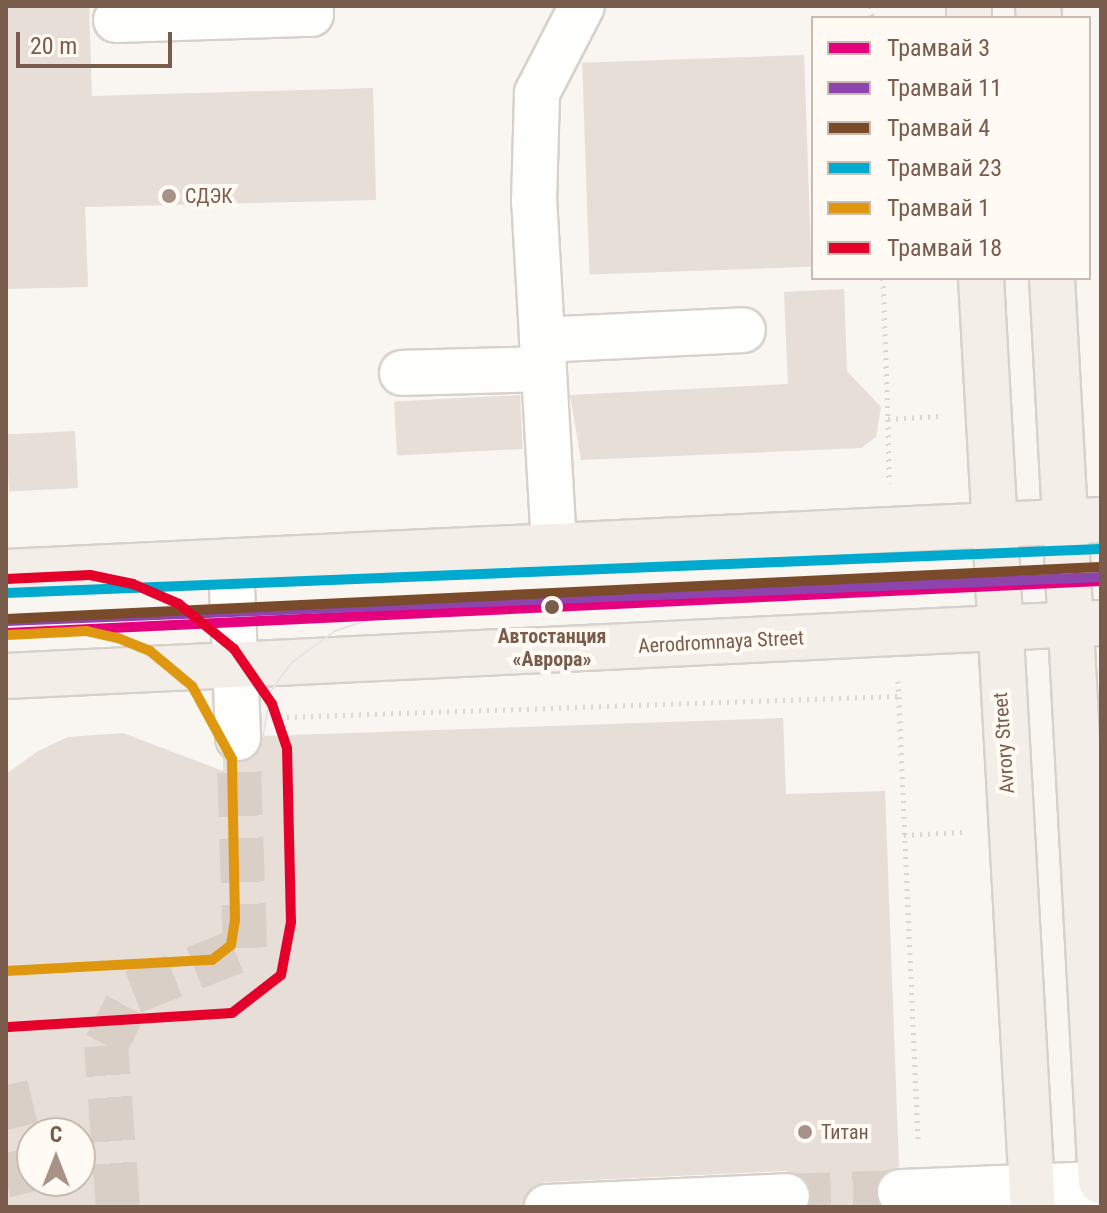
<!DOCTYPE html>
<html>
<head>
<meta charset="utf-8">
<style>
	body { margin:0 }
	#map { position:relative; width:1107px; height:1213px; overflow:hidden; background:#f9f5f0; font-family:"Roboto Condensed",sans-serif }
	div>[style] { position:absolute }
	.building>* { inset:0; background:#e6ded7; transform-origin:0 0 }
	.minor-tunnel>* { height:44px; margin-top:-22px; transform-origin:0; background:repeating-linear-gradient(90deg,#d9cfc7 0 44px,transparent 0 66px) }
	.path>* { height:5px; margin-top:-2.5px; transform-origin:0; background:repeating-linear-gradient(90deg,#dcd5d0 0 2px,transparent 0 8px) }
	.roads { filter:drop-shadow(2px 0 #d7d1cb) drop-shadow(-2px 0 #d7d1cb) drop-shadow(0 2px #d7d1cb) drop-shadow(0 -2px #d7d1cb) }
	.minor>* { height:44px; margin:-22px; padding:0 22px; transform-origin:22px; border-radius:22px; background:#fefefd }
	.major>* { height:44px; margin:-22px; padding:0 22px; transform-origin:22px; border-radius:22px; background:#f3eee8 }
	.tram>* { height:2px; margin:-1px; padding:0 1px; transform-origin:1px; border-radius:1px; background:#e6e3e7 }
	.tram-1>* { height:10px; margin:-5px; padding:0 5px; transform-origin:5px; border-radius:5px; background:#e5007d }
	.tram-2>* { height:10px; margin:-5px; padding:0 5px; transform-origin:5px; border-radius:5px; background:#8e44ad }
	.tram-3>* { height:10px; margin:-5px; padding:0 5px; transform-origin:5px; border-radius:5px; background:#7a4b2a }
	.tram-4>* { height:10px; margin:-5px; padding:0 5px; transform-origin:5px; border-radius:5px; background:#00a9ce }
	.tram-5>* { height:10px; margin:-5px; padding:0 5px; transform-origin:5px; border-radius:5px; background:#de970f }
	.tram-6>* { height:10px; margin:-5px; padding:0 5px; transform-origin:5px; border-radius:5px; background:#e4002b }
	.dots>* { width:22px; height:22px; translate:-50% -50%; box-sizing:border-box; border:4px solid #fffaf3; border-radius:50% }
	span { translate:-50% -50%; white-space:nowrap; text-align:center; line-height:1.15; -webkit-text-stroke:8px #fffaf3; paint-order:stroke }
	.poi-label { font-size:20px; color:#7a5c4d }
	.left { translate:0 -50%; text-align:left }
	.stop-label { font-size:20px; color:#7a5c4d; font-weight:700 }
	.street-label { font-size:20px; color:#7a5c4d }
	.frame { position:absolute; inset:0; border:8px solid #7a5c4d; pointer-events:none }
	.legend { position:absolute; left:811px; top:16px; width:280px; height:264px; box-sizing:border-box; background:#fffaf3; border:2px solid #cabbb1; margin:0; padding:10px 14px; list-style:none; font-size:24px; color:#7a5c4d }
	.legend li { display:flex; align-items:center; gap:16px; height:40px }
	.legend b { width:40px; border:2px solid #cabbb1 }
	.north { position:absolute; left:16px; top:1117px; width:80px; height:80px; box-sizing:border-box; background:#fffaf3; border:2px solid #cabbb1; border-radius:50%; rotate:0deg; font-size:22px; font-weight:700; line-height:32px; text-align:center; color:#7a5c4d }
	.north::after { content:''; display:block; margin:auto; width:28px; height:36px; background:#a69286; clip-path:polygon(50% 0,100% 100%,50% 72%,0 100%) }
	.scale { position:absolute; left:16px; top:32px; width:156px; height:36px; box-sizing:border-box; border:4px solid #7a5c4d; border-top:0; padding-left:10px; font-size:24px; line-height:28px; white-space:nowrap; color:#7a5c4d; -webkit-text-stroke:6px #fffaf3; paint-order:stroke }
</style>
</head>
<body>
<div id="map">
	<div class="building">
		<div style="clip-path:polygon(6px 6px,89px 6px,92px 96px,373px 88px,376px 200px,85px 207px,88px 287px,6px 289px)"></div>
		<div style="left:804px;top:55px;width:212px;height:222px;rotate:88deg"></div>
		<div style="clip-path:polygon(844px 289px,847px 371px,881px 407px,876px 437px,861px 448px,581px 460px,570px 395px,788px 384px,784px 292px)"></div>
		<div style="left:520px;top:395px;width:54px;height:126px;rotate:87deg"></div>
		<div style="left:75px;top:431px;width:57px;height:69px;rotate:87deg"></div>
		<div style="clip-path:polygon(evenodd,783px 718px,786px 794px,885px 791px,899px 1167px,878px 1181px,880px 1207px,809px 1207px,808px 1182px,786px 1171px,546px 1182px,533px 1186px,522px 1207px,6px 1207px,6px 774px,38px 751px,68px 737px,123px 733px,223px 771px,223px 757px,251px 759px,263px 736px,783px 718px,32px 1133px,80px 1133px,80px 1181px,32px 1181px,32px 1133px)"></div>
	</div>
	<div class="minor-tunnel">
		<div style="left:6px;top:1085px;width:125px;rotate:76.6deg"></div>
		<div style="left:787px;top:1196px;width:113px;rotate:-2deg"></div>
		<div style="left:118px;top:1207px;width:162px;rotate:-94.2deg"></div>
		<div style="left:106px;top:1045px;width:59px;rotate:-63deg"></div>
		<div style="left:133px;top:992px;width:120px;rotate:-21.4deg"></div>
		<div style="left:245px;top:948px;width:210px;rotate:-91.9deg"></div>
	</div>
	<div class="path">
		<div style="left:871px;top:6px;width:12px;rotate:85deg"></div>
		<div style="left:883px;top:278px;width:141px;rotate:88deg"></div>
		<div style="left:888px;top:419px;width:52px;rotate:-3.3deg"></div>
		<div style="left:888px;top:419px;width:64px;rotate:89.1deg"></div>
		<div style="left:898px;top:681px;width:461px;rotate:87.5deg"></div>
		<div style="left:287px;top:717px;width:612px;rotate:-1.97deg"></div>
		<div style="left:904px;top:835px;width:59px;rotate:-2.9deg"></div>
	</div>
	<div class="roads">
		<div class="minor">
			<div style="left:116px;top:20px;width:195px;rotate:-1.8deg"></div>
			<div style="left:311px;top:14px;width:8px;rotate:-97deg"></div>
			<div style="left:542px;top:340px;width:201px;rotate:-2.8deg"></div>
			<div style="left:402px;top:373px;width:142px;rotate:-1.6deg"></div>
			<div style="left:554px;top:545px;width:344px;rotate:-93.3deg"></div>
			<div style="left:534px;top:202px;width:109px;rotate:-88.4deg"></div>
			<div style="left:537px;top:93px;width:98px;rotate:-62.7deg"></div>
			<div style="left:231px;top:561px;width:177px;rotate:87.7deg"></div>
			<div style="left:900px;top:1192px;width:201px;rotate:-2.3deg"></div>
			<div style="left:547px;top:1207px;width:240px;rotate:-2.6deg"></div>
		</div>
		<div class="major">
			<div style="left:969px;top:6px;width:12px;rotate:90deg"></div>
			<div style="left:1038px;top:6px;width:12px;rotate:85deg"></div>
			<div style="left:981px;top:278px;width:930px;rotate:86.8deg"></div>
			<div style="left:1052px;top:278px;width:905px;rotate:86.9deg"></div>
			<div style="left:6px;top:572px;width:1096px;rotate:-2.72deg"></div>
			<div style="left:6px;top:676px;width:1096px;rotate:-2.77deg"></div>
		</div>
	</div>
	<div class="tram">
		<div style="left:263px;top:736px;width:46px;rotate:-79.9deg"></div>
		<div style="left:271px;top:691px;width:34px;rotate:-54deg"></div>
		<div style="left:291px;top:663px;width:54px;rotate:-36deg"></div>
		<div style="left:335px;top:631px;width:47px;rotate:-18.4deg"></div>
	</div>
	<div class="tram-1">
		<div style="left:6px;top:633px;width:1096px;rotate:-2.72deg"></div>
	</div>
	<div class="tram-2">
		<div style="left:7px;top:621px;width:1095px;rotate:-2.3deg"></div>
	</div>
	<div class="tram-3">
		<div style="left:6px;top:619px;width:1095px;rotate:-2.72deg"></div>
	</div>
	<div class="tram-4">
		<div style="left:6px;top:593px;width:1095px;rotate:-2.3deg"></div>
	</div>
	<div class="tram-5">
		<div style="left:6px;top:971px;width:206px;rotate:-3.1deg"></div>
		<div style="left:212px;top:960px;width:24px;rotate:-38deg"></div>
		<div style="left:231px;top:945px;width:25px;rotate:-81deg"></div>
		<div style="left:235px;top:920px;width:161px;rotate:-91.1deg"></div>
		<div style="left:232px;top:759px;width:83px;rotate:-118.7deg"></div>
		<div style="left:192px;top:686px;width:55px;rotate:-140.2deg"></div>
		<div style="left:150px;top:651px;width:35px;rotate:-158deg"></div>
		<div style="left:117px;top:638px;width:31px;rotate:-167deg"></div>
		<div style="left:87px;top:631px;width:80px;rotate:177.1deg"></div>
	</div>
	<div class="tram-6">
		<div style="left:6px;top:579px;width:84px;rotate:-2.7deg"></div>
		<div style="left:90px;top:575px;width:44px;rotate:11.8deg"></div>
		<div style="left:133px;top:584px;width:50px;rotate:23.5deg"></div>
		<div style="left:179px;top:604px;width:71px;rotate:39.3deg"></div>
		<div style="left:234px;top:649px;width:67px;rotate:55.4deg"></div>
		<div style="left:272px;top:704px;width:46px;rotate:71.2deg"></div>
		<div style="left:287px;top:748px;width:174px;rotate:88.7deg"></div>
		<div style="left:291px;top:922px;width:54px;rotate:100.7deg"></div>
		<div style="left:281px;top:975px;width:62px;rotate:142.2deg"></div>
		<div style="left:232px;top:1013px;width:224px;rotate:176.4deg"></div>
	</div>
	<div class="dots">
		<div style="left:169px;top:196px;background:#a69286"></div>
		<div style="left:552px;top:607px;background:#7a5c4d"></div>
		<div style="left:805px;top:1132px;background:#a69286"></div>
	</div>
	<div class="poi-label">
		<span class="left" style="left:185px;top:196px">СДЭК</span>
		<span class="left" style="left:821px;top:1132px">Титан</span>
	</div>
	<div class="stop-label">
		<span style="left:552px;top:648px">Автостанция<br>«Аврора»</span>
	</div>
	<div class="street-label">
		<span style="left:721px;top:642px;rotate:-3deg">Aerodromnaya Street</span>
		<span style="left:1004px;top:743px;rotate:-94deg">Avrory Street</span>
	</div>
	<div class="frame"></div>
	<ul class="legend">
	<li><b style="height:10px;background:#e5007d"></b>Трамвай 3</li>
	<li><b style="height:10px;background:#8e44ad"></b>Трамвай 11</li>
	<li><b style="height:10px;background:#7a4b2a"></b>Трамвай 4</li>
	<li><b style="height:10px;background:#00a9ce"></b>Трамвай 23</li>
	<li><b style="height:10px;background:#de970f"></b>Трамвай 1</li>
	<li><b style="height:10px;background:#e4002b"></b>Трамвай 18</li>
	</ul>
	<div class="north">С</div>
	<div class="scale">20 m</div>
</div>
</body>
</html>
